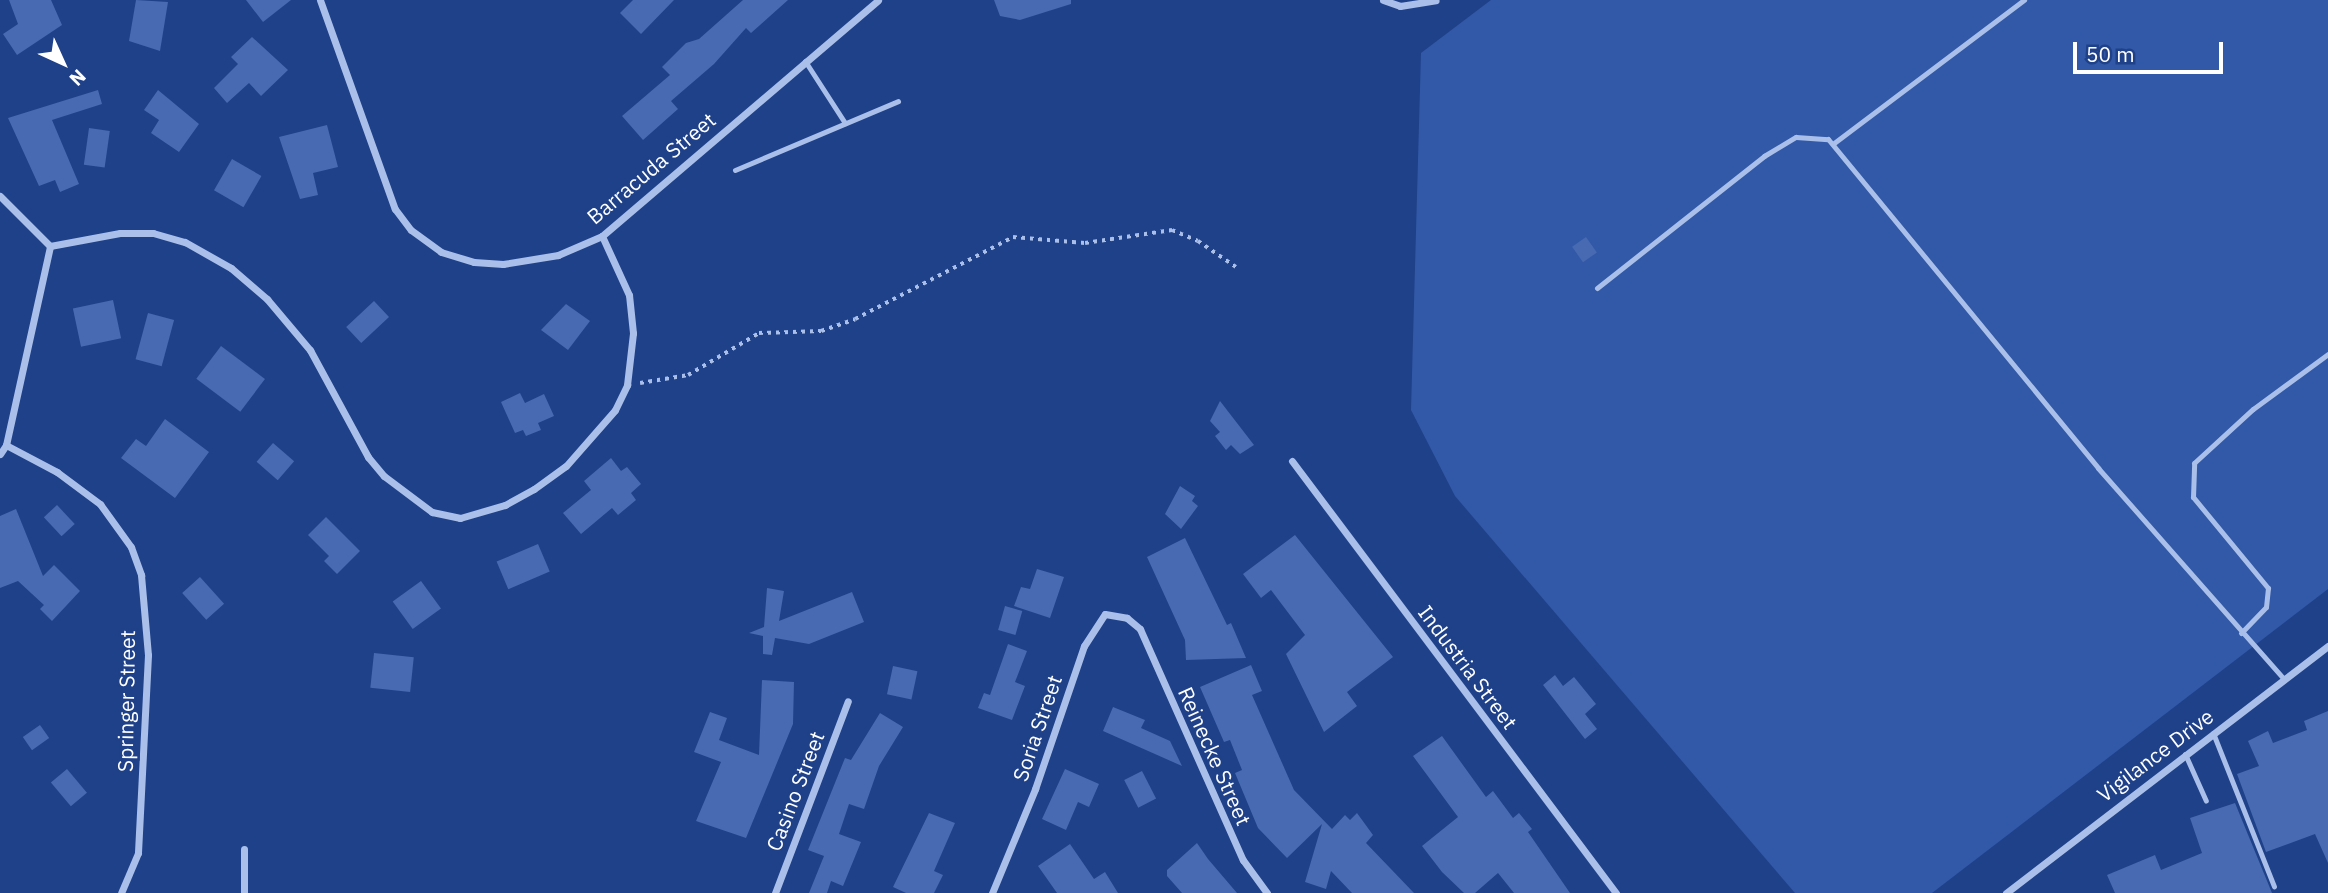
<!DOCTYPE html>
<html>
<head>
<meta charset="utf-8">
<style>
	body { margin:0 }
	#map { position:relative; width:2328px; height:893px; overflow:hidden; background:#1f4189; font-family:"IBM Plex Sans",sans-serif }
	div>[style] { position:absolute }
	.green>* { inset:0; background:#3259a7 }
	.building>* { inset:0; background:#476ab2; transform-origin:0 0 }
	.path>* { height:3.5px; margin-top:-1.75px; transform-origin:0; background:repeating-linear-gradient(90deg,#aac0eb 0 3.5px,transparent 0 8.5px) }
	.service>* { height:5px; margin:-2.5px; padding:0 2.5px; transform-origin:2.5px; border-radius:2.5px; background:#aac0eb }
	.minor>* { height:7px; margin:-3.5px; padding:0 3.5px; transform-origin:3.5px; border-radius:3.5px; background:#aac0eb }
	span { translate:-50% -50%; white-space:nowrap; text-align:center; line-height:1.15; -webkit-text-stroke:5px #1f4189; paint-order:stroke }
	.street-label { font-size:21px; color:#fff }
	.north { position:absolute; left:28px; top:28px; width:70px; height:70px; -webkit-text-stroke:5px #1f4189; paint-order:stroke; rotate:135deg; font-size:19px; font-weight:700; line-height:28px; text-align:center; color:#fff }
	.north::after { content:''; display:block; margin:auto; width:24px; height:32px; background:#fff; clip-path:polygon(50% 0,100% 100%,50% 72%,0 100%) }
	.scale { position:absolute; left:2073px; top:42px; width:150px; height:32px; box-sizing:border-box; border:4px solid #fff; border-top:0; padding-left:9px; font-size:21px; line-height:24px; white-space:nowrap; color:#fff; -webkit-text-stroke:5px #1f4189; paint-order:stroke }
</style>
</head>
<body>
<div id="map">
	<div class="green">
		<div style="clip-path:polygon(1491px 0,2328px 0,2328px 589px,1932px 893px,1795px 893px,1455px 496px,1411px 410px,1421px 53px)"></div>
	</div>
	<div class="building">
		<div style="clip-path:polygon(9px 0,51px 0,62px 25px,17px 55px,3px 34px,18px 24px)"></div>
		<div style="clip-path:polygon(136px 0,168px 2px,160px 51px,129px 41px)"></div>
		<div style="clip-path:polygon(246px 0,291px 0,263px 22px)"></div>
		<div style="clip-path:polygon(633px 0,674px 0,641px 34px,620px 13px)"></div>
		<div style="clip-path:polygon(743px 0,788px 0,751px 33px,746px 28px,714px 64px,671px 101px,678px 109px,643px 140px,622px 116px,670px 75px,662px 67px,686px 43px,699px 39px)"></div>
		<div style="clip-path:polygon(994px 0,1071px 0,1071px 4px,1020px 20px,1000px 16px)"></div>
		<div style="clip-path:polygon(252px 37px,288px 70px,261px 96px,249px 83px,227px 103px,214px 88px,238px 64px,231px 57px)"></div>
		<div style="clip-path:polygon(98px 90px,102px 104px,52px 120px,79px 184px,60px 192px,55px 180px,39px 186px,8px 118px)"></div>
		<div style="clip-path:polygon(158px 90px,199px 124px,179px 152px,151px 133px,159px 120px,144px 110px)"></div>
		<div style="clip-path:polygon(327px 125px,338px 167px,313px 173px,318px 195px,300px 199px,279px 137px)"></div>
		<div style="left:89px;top:128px;width:21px;height:37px;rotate:8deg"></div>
		<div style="left:232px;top:159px;width:34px;height:36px;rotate:30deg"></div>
		<div style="left:1586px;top:237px;width:19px;height:17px;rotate:55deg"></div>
		<div style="left:113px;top:300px;width:39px;height:41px;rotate:78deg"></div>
		<div style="left:374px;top:301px;width:22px;height:38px;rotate:47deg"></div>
		<div style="clip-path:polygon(566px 304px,590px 321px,568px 350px,541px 330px)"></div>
		<div style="left:148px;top:313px;width:27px;height:48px;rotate:15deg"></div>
		<div style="left:221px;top:346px;width:55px;height:41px;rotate:37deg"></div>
		<div style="clip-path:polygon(520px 393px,525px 403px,544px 394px,554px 416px,538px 423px,541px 430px,526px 436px,523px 430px,515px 433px,501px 402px)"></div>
		<div style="clip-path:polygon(1220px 401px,1254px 445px,1240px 454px,1231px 445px,1226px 450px,1215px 436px,1220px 432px,1210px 421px)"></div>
		<div style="clip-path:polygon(165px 419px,209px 452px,175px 498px,121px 458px,136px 439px,146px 446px)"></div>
		<div style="left:273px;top:443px;width:28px;height:25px;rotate:41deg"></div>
		<div style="clip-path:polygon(611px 458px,621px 471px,627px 467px,641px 484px,631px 493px,636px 500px,618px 515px,612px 508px,581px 534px,563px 513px,591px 490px,584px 481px)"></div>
		<div style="clip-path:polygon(1180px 486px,1195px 496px,1192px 501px,1198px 506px,1181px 529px,1165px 514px)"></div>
		<div style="left:57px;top:505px;width:26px;height:18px;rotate:47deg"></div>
		<div style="clip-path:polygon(16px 509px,43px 576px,54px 565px,80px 591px,52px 621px,40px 609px,44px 605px,18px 581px,0 588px,0 516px)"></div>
		<div style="clip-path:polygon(326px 517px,360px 551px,337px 574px,324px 561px,329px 556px,308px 535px)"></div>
		<div style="clip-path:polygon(1295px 535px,1393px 657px,1347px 692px,1357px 706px,1324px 732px,1286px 654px,1305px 635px,1271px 590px,1261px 598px,1243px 574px)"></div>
		<div style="clip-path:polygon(1185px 538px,1227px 625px,1231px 623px,1246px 658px,1186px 660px,1185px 640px,1147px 557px)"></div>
		<div style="left:538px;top:544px;width:30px;height:45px;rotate:67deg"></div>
		<div style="clip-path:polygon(1037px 569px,1064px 577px,1050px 618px,1014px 606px,1021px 587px,1030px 589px)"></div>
		<div style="left:200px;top:577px;width:36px;height:24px;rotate:48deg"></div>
		<div style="left:421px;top:581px;width:34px;height:35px;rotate:54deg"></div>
		<div style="clip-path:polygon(767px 588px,784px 591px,779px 621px,852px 592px,864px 622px,809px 644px,775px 638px,772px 655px,763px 654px,763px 636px,749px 633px,764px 627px)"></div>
		<div style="left:1005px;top:606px;width:18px;height:25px;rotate:16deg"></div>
		<div style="clip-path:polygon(1008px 644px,1027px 651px,1015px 682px,1025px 686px,1012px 720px,978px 708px,984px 693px,990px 695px)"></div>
		<div style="left:374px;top:653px;width:40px;height:35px;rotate:6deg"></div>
		<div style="clip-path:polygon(1251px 665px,1262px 691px,1252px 695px,1294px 790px,1332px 829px,1345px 815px,1350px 820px,1357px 813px,1373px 835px,1366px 843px,1414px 893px,1352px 893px,1331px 871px,1326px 889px,1305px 882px,1322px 824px,1287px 858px,1258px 828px,1235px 773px,1242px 770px,1230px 740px,1224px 742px,1200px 687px)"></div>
		<div style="left:893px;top:666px;width:25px;height:29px;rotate:12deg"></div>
		<div style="clip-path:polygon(1555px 675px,1563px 686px,1574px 677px,1596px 704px,1585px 714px,1597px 729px,1585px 739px,1543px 685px)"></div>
		<div style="clip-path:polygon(762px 680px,794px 682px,793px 724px,746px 838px,696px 821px,721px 762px,694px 752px,710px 712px,727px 718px,719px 740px,759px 755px)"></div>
		<div style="clip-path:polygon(1113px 707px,1145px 720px,1141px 728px,1170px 741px,1182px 766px,1103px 731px)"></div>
		<div style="clip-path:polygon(2328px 711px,2328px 863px,2315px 834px,2266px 852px,2237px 774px,2259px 766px,2248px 741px,2268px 731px,2273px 743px,2307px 730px,2304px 721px)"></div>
		<div style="clip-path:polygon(880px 713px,903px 727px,879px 766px,864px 809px,849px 804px,839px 834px,861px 842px,843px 886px,831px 881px,827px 893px,809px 893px,824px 856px,808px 850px,845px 758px,851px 760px)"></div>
		<div style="left:40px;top:725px;width:16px;height:21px;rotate:55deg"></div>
		<div style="clip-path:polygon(1442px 736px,1486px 797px,1493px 791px,1513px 818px,1519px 813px,1532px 829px,1528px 832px,1570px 893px,1514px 893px,1498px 873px,1475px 893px,1464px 893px,1442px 872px,1422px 846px,1458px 817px,1413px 756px)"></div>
		<div style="left:67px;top:769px;width:31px;height:21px;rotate:50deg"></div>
		<div style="clip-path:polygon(1065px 769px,1099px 784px,1089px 807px,1078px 802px,1066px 830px,1042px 819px)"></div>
		<div style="left:1142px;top:771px;width:31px;height:20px;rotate:63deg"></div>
		<div style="clip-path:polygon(2235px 803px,2272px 893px,2115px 893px,2107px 875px,2155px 855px,2161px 870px,2202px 853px,2190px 818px)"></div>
		<div style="clip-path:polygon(929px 813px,955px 823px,934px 871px,943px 875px,934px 893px,906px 893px,893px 887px)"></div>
		<div style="clip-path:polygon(1197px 843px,1208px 859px,1237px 893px,1182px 893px,1167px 876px,1167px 870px)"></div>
		<div style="clip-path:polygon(1070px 844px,1094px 879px,1105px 872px,1118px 893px,1057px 893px,1038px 866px)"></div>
	</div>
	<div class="path">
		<div style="left:640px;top:383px;width:49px;rotate:-9.5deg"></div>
		<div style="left:688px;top:375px;width:82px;rotate:-30.6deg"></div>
		<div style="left:759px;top:333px;width:62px;rotate:-1.8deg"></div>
		<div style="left:821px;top:331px;width:36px;rotate:-19deg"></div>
		<div style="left:855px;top:319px;width:178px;rotate:-27.4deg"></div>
		<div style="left:1013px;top:237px;width:72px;rotate:4.8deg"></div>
		<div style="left:1085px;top:243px;width:88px;rotate:-8.5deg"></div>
		<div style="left:1172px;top:230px;width:28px;rotate:23deg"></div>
		<div style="left:1198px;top:241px;width:46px;rotate:34.4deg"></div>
	</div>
	<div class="service">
		<div style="left:805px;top:61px;width:74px;rotate:57.2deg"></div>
		<div style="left:1834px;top:143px;width:238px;rotate:-37deg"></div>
		<div style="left:735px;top:170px;width:177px;rotate:-22.9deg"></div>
		<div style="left:1597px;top:288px;width:213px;rotate:-38.3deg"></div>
		<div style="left:1764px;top:156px;width:37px;rotate:-31deg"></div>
		<div style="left:1796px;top:137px;width:32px;rotate:4deg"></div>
		<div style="left:1828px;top:139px;width:426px;rotate:50.6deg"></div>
		<div style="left:2098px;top:468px;width:281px;rotate:48.6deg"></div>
		<div style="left:2241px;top:633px;width:36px;rotate:-46deg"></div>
		<div style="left:2266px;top:607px;width:19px;rotate:-84deg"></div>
		<div style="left:2268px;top:588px;width:118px;rotate:-129.5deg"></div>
		<div style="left:2193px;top:497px;width:34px;rotate:-88deg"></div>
		<div style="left:2194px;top:463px;width:80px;rotate:-42.5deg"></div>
		<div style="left:2253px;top:409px;width:93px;rotate:-36.3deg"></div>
		<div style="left:2213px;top:733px;width:165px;rotate:68.3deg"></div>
		<div style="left:2185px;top:754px;width:51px;rotate:65.9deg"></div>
	</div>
	<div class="minor">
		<div style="left:320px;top:0;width:222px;rotate:70.3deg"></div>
		<div style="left:395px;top:209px;width:26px;rotate:53deg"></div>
		<div style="left:411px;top:230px;width:37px;rotate:36deg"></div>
		<div style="left:441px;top:252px;width:34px;rotate:17deg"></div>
		<div style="left:474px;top:262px;width:29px;rotate:4deg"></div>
		<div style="left:503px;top:264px;width:56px;rotate:-9.3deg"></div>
		<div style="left:558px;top:255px;width:48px;rotate:-23.4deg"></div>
		<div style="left:602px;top:236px;width:363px;rotate:-40.5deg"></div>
		<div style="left:1383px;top:0;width:18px;rotate:19deg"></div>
		<div style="left:1400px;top:6px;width:36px;rotate:-9deg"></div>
		<div style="left:0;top:196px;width:71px;rotate:45deg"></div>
		<div style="left:50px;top:246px;width:71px;rotate:-10.5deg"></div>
		<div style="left:120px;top:233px;width:33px"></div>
		<div style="left:153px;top:233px;width:33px;rotate:16deg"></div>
		<div style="left:185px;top:242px;width:53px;rotate:29.5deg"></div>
		<div style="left:231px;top:268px;width:48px;rotate:40.7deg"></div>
		<div style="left:267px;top:299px;width:67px;rotate:49.9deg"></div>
		<div style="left:310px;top:350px;width:122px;rotate:61.5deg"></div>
		<div style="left:368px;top:457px;width:25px;rotate:50deg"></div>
		<div style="left:384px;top:476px;width:60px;rotate:36.9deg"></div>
		<div style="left:432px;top:512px;width:29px;rotate:12deg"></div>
		<div style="left:460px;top:518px;width:47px;rotate:-16.1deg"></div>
		<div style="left:505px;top:505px;width:33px;rotate:-29deg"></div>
		<div style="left:534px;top:489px;width:39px;rotate:-36deg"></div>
		<div style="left:566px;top:466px;width:74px;rotate:-48.8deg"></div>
		<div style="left:615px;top:410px;width:28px;rotate:-64deg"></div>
		<div style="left:627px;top:385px;width:52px;rotate:-83.4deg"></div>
		<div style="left:633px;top:333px;width:38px;rotate:-96deg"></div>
		<div style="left:629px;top:295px;width:65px;rotate:-114.6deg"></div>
		<div style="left:6px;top:445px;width:58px;rotate:27.9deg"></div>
		<div style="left:57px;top:472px;width:54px;rotate:36.7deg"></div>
		<div style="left:100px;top:504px;width:53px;rotate:54.2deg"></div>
		<div style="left:131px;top:547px;width:30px;rotate:70deg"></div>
		<div style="left:141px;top:575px;width:80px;rotate:85deg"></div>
		<div style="left:148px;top:655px;width:198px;rotate:92.9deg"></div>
		<div style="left:138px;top:853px;width:43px;rotate:113deg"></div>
		<div style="left:0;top:454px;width:11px;rotate:-56deg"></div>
		<div style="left:6px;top:445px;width:204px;rotate:-77.5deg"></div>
		<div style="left:1292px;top:461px;width:540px;rotate:53.13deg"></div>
		<div style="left:244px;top:849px;width:44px;rotate:90deg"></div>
		<div style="left:775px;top:893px;width:205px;rotate:-69.2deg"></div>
		<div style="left:992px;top:893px;width:113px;rotate:-67.5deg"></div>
		<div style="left:1035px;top:789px;width:151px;rotate:-71.1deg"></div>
		<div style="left:1084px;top:646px;width:38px;rotate:-57deg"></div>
		<div style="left:1105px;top:614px;width:22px;rotate:10deg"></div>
		<div style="left:1127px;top:618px;width:17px;rotate:40deg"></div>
		<div style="left:1140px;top:629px;width:253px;rotate:66deg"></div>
		<div style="left:1243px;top:860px;width:41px;rotate:54deg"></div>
		<div style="left:2006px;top:893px;width:406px;rotate:-37.5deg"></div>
	</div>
	<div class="street-label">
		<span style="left:651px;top:168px;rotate:-40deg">Barracuda Street</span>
		<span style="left:1468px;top:667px;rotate:53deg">Industria Street</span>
		<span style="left:126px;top:701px;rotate:-89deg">Springer Street</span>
		<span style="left:1037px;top:728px;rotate:-71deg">Soria Street</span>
		<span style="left:2155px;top:755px;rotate:-37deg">Vigilance Drive</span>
		<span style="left:1215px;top:756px;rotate:66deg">Reinecke Street</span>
		<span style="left:795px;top:791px;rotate:-69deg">Casino Street</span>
	</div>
	<div class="north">N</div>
	<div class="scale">50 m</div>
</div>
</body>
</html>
